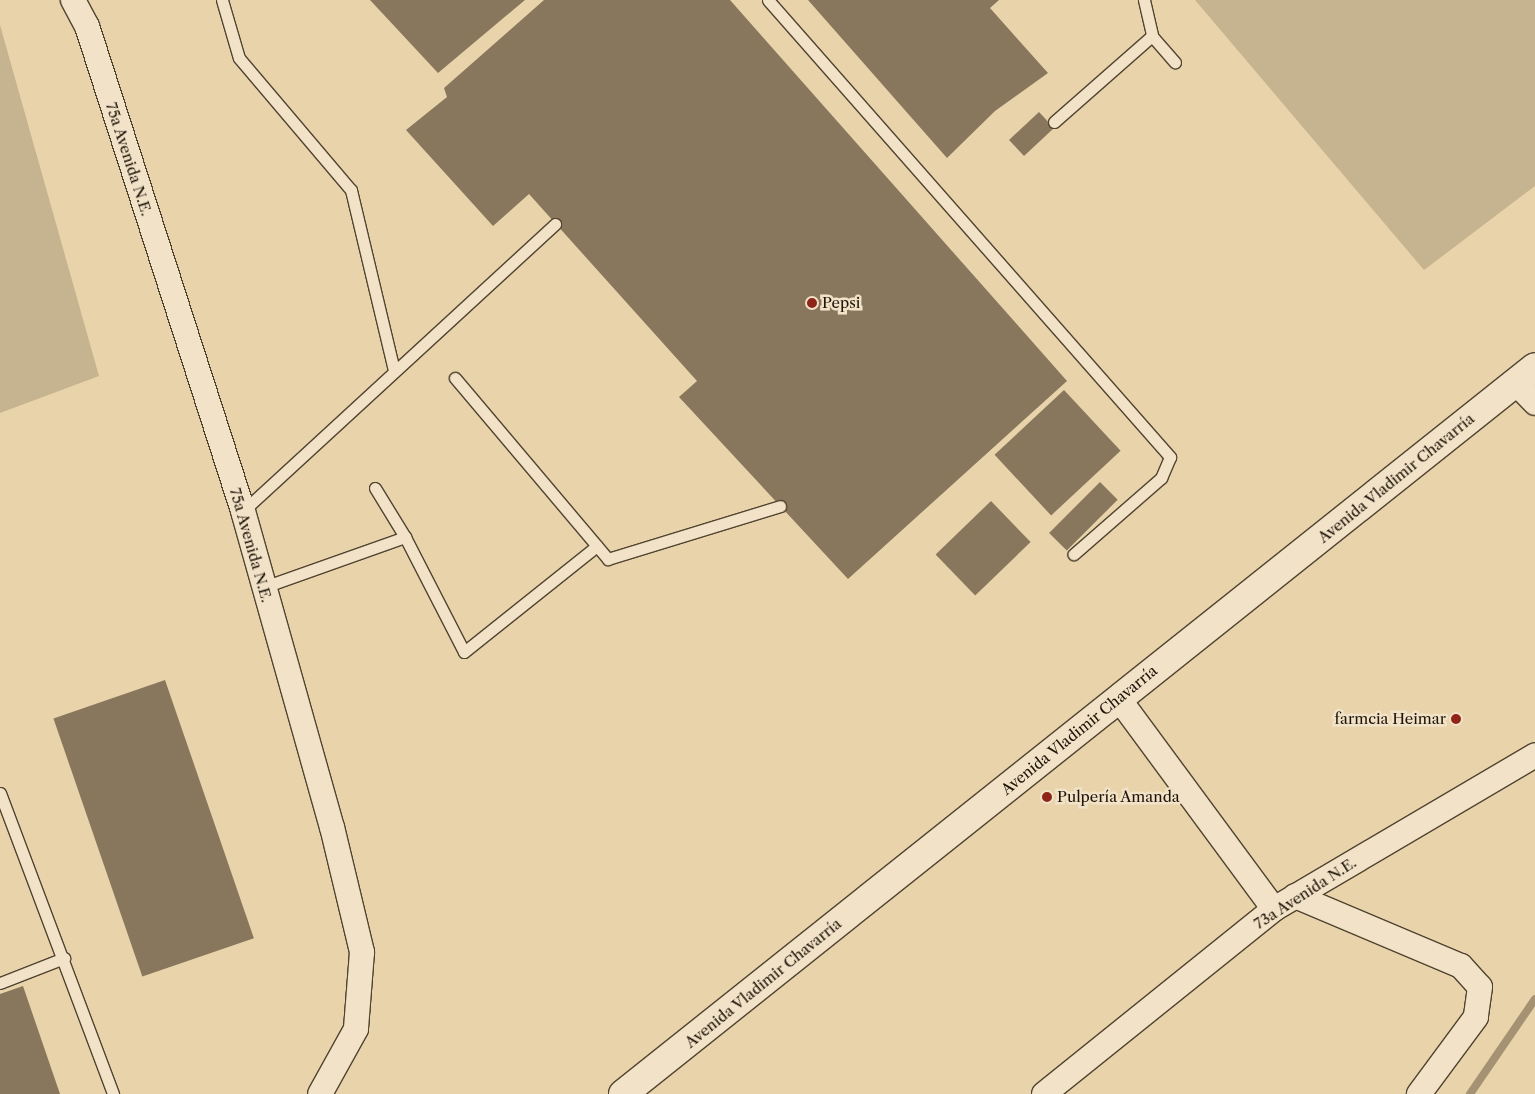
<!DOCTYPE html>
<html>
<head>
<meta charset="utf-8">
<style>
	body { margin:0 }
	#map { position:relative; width:1535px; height:1094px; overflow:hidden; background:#e9d3ab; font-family:"Libre Caslon Text",serif }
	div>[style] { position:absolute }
	.green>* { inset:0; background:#c6b38f }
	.stream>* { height:8px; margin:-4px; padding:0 4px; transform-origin:4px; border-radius:4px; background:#a49273 }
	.building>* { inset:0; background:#88775c; transform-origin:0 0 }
	.roads { filter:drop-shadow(1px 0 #514430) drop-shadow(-1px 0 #514430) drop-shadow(0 1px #514430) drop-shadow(0 -1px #514430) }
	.service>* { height:11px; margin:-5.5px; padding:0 5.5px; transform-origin:5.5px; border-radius:5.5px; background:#f1e2c8 }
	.minor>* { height:24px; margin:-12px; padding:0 12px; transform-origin:12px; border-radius:12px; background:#f1e2c8 }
	.tertiary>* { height:28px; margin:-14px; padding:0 14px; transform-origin:14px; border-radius:14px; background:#f1e2c8 }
	.dots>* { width:14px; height:14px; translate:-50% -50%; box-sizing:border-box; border:2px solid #f1e2c8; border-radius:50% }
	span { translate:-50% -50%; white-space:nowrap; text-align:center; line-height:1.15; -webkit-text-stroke:5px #f1e2c8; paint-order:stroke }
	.street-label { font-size:15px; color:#1e1407 }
	.poi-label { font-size:15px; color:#1e1407 }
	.left { translate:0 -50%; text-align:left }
	.right { translate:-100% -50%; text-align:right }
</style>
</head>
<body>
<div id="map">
	<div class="green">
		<div style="clip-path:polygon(1195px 0,1535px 0,1535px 186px,1424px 270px)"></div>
		<div style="clip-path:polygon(0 25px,99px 376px,0 413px)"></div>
	</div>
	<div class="stream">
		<div style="left:1470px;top:1094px;width:115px;rotate:-55.6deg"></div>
	</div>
	<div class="building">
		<div style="clip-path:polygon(370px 0,525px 0,438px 73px)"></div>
		<div style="clip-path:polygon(544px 0,730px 0,1067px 381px,848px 579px,679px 397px,697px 381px,529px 194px,493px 226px,406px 130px,447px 97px,444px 88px)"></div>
		<div style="clip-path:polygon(808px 0,999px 0,990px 8px,1048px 73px,995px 111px,947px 158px)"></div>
		<div style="left:1039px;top:112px;width:22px;height:41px;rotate:47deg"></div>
		<div style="left:1064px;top:390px;width:83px;height:95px;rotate:47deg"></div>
		<div style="left:1100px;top:482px;width:25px;height:72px;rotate:45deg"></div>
		<div style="left:991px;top:501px;width:57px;height:77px;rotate:46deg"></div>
		<div style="left:165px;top:680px;width:273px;height:118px;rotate:71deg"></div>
		<div style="clip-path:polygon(23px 986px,60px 1094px,0 1094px,0 994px)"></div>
	</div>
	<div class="roads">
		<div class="service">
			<div style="left:222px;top:0;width:60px;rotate:73.7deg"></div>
			<div style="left:239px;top:58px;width:173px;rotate:49.7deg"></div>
			<div style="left:351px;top:190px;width:186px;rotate:76.6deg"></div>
			<div style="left:768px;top:0;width:609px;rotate:48.66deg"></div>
			<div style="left:1170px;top:457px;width:23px;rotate:113deg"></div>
			<div style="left:1161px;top:478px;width:116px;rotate:138.9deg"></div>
			<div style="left:1144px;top:0;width:37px;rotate:77deg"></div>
			<div style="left:1152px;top:36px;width:35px;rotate:49deg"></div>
			<div style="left:1054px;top:122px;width:130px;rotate:-41.3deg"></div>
			<div style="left:455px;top:378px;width:237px;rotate:49.8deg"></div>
			<div style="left:608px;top:559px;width:180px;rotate:-17.1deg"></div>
			<div style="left:375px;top:488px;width:57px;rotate:58.5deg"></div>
			<div style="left:243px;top:511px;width:424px;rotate:-42.6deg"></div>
			<div style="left:264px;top:587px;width:150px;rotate:-19.5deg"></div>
			<div style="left:405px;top:537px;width:129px;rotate:62.8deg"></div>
			<div style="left:464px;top:652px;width:170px;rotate:-38.6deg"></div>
			<div style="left:0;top:793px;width:322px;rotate:69.4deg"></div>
			<div style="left:0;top:983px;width:69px;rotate:-21.3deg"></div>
		</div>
		<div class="minor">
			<div style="left:73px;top:0;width:30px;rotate:62deg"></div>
			<div style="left:87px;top:26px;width:509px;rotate:72.17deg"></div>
			<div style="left:243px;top:511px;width:328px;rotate:74.3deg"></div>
			<div style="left:332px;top:827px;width:129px;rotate:76.5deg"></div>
			<div style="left:362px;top:952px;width:77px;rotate:94.5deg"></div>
			<div style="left:356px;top:1029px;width:74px;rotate:119deg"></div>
			<div style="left:1515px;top:382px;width:29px;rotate:46deg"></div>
			<div style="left:1119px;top:699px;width:261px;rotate:53.6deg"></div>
			<div style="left:1295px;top:896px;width:180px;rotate:22.9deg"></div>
			<div style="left:1461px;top:966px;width:28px;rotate:48deg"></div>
			<div style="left:1480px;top:987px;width:30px;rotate:98deg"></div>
			<div style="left:1476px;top:1017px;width:96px;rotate:126.5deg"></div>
			<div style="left:1044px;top:1094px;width:295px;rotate:-38.8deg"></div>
			<div style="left:1274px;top:909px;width:303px;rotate:-30.5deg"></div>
		</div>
		<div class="tertiary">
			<div style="left:623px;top:1094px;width:1166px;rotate:-38.56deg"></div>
		</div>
	</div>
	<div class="dots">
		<div style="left:812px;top:303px;background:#8f2418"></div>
		<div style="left:1456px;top:719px;background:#8f2418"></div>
		<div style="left:1047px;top:797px;background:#8f2418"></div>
	</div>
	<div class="street-label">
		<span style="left:129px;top:159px;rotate:72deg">75a Avenida N.E.</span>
		<span style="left:1396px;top:478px;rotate:-39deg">Avenida Vladimir Chavarría</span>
		<span style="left:251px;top:545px;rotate:74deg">75a Avenida N.E.</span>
		<span style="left:1079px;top:730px;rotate:-39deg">Avenida Vladimir Chavarría</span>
		<span style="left:1305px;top:893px;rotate:-33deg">73a Avenida N.E.</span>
		<span style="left:763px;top:983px;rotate:-39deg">Avenida Vladimir Chavarría</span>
	</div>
	<div class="poi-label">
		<span class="left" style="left:822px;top:303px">Pepsi</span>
		<span class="right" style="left:1446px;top:719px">farmcia Heimar</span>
		<span class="left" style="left:1057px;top:797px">Pulpería Amanda</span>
	</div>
</div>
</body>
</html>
